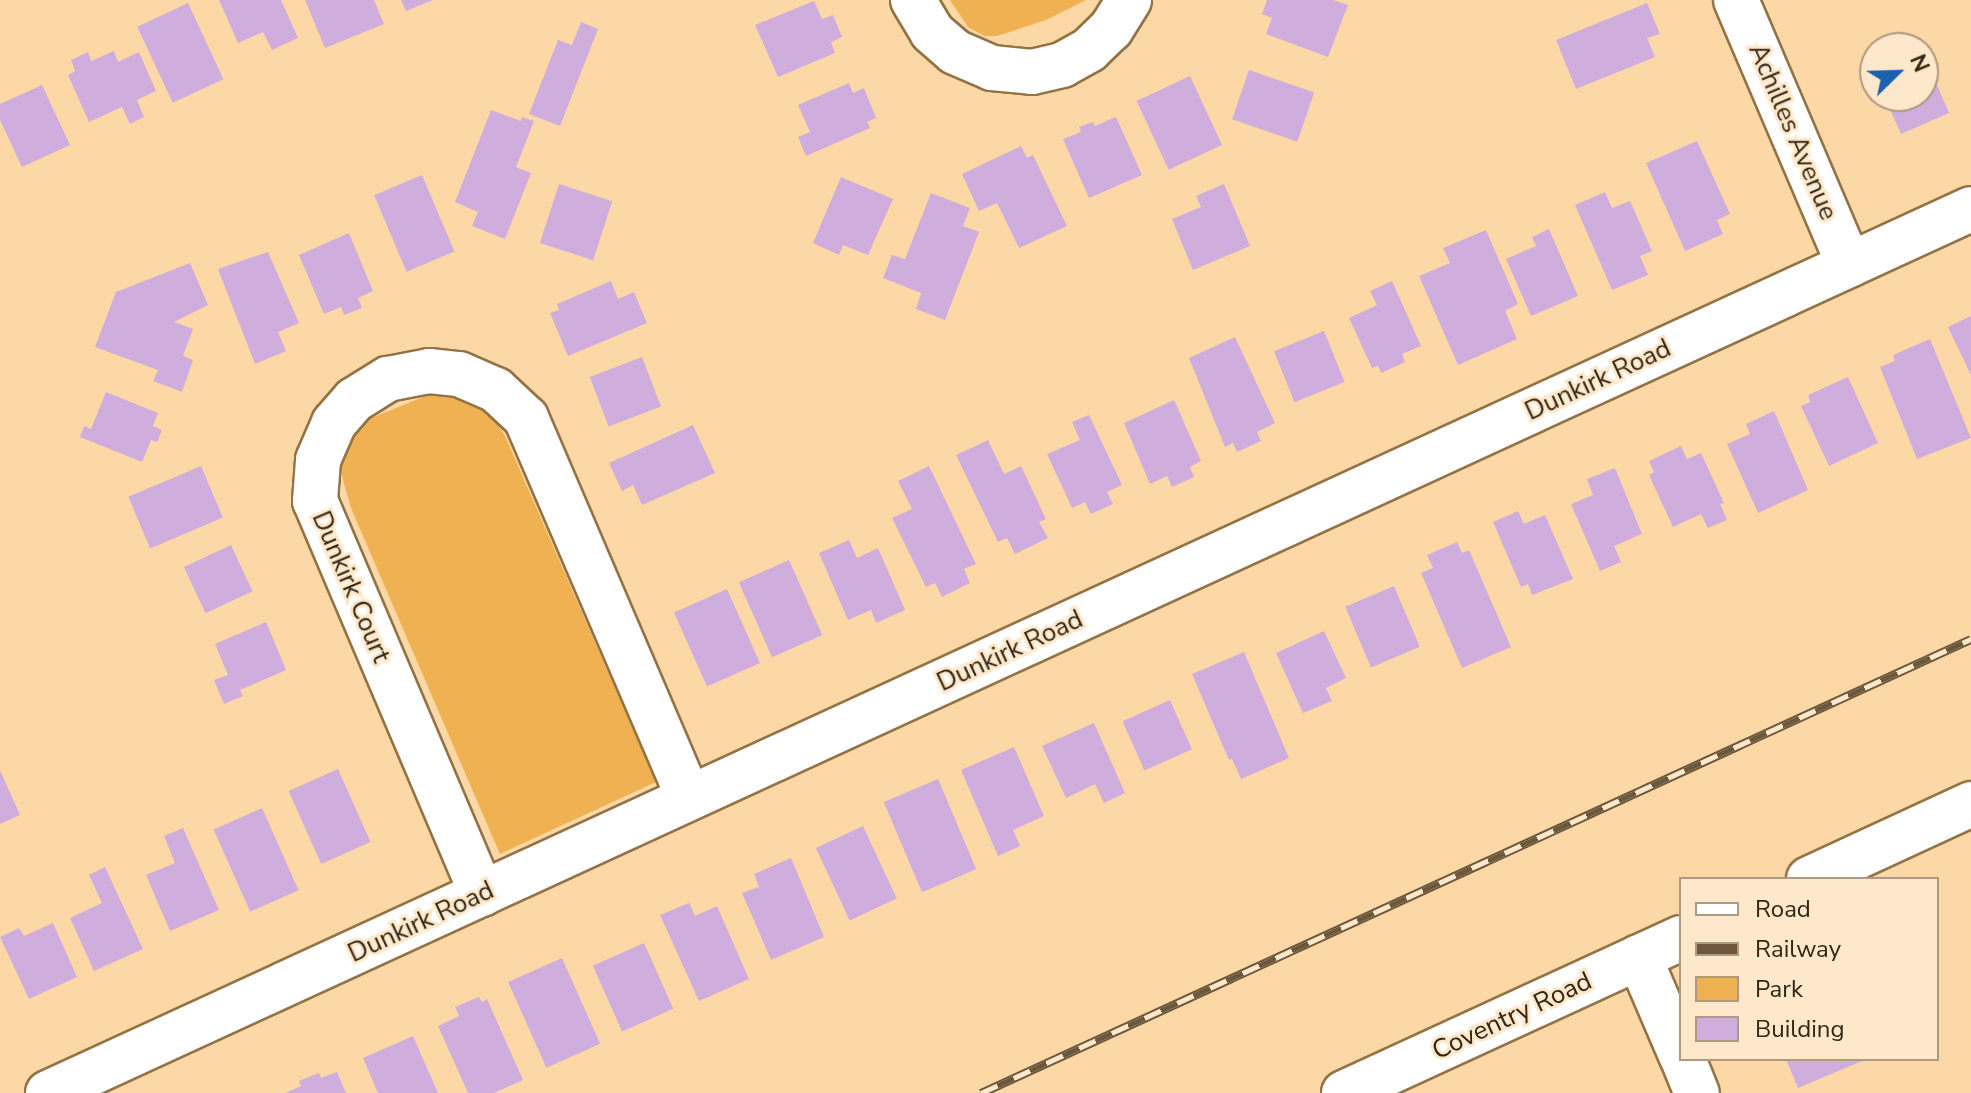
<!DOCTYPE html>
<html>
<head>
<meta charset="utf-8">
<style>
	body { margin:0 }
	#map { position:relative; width:1971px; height:1093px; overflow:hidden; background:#fcd8a7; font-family:"Nunito Sans",sans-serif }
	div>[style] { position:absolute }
	.green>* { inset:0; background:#efb151 }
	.building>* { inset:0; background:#cfaedd; transform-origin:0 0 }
	.roads { filter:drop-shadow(2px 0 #937345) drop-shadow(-2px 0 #937345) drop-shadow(0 2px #937345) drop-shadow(0 -2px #937345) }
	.street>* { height:44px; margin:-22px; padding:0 22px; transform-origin:22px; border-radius:22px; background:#fff }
	.rail>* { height:9px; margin-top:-4.5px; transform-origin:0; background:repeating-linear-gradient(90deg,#fee8cb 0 18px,#6c583d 0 36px); box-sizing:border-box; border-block:2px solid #6c583d }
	span { translate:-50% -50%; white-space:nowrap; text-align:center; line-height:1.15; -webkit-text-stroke:6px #fee8cb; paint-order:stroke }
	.street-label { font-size:26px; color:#332613 }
	.legend { position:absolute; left:1679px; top:877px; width:260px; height:184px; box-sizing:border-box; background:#fee8cb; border:2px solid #ad9a81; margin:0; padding:10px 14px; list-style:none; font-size:24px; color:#332613 }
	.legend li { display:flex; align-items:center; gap:16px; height:40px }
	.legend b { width:40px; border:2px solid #ad9a81 }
	.north { position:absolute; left:1859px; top:32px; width:80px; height:80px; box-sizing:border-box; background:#fee8cb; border:2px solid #ad9a81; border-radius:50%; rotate:67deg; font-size:22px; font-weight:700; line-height:32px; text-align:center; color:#332613 }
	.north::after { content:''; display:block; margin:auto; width:28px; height:36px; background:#1c60b0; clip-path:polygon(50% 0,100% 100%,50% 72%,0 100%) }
</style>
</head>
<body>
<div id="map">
	<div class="green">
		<div style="clip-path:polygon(950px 0,1086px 0,1046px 20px,997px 36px,984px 36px,968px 27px)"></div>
		<div style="clip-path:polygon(462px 394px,488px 409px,505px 436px,656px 782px,500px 854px,351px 508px,339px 466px,350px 440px,369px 419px,428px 395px)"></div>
	</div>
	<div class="building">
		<div style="clip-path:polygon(219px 0,281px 0,298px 38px,272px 50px,263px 32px,238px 43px)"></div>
		<div style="clip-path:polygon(305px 0,374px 0,384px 24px,325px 48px)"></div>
		<div style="clip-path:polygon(401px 0,433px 0,406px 11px)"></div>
		<div style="clip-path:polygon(1267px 0,1333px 0,1348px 5px,1328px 57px,1266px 34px,1272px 18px,1262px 14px)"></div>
		<div style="clip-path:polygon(814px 1px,822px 19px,833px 15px,842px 37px,831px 42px,835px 53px,778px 77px,755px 25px)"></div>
		<div style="left:188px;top:3px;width:84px;height:56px;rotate:65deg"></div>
		<div style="clip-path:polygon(1647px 3px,1660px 34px,1647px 38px,1655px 57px,1576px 89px,1556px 40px)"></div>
		<div style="clip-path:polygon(581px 22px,598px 29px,560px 126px,529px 114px,558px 40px,572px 45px)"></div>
		<div style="clip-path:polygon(114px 51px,118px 62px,139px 52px,156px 91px,137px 100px,144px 117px,130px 124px,122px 107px,89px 122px,68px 75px,75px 71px,71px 60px,88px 52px,91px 61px)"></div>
		<div style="clip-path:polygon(1928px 64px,1949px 113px,1901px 134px,1884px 96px,1923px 96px,1923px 66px)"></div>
		<div style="left:1249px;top:70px;width:69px;height:52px;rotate:19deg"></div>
		<div style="left:1190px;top:76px;width:76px;height:59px;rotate:65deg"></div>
		<div style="clip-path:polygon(849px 83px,853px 93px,864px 88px,876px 118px,867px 122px,870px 128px,806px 156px,798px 137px,810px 132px,798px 105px)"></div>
		<div style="clip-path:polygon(42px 85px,70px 145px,22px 167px,0 120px,0 104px)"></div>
		<div style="clip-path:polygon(491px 110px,521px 121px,522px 117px,534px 121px,516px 167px,531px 173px,505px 239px,472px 226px,478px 212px,455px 202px)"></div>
		<div style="clip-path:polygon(1116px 117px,1142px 175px,1089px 198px,1063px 139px,1081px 132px,1079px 127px,1093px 122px,1095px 126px)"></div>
		<div style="clip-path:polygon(1697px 141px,1730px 214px,1717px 220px,1723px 234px,1685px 251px,1646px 163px)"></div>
		<div style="clip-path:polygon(1021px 146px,1027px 158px,1033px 155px,1067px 226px,1019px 248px,997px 203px,979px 211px,962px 174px)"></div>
		<div style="left:422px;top:175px;width:83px;height:52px;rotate:67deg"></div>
		<div style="clip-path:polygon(841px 177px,893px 199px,868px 255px,843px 245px,839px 255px,813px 243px)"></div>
		<div style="left:559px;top:184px;width:56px;height:62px;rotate:18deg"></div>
		<div style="clip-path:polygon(1224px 184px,1250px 246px,1193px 270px,1172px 219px,1201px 207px,1196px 196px)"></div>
		<div style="clip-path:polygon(1605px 192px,1612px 208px,1630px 201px,1652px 251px,1640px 256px,1648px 275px,1612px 290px,1575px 205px)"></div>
		<div style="clip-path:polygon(931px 193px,970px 208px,963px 226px,979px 232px,945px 320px,916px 309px,921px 293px,883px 278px,892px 255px,905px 259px)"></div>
		<div style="clip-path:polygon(1549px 229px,1578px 296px,1531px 316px,1506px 259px,1536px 246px,1532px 237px)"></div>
		<div style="clip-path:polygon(1486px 230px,1518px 304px,1505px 311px,1517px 339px,1458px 365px,1419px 276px,1450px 263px,1443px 248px)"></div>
		<div style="clip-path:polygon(349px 233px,373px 291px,358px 298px,362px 308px,344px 315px,341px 307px,324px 314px,299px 255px)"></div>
		<div style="clip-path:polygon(268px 252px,299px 323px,278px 332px,286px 351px,255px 364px,218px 269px)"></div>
		<div style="clip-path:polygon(190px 263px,208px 305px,174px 322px,193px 329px,183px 356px,193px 360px,182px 392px,153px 381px,158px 370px,95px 347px,116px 292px)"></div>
		<div style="clip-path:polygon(611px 281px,618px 299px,634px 292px,647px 323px,568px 356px,550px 313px,559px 310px,557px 304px)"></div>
		<div style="clip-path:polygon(1392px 281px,1421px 346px,1402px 354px,1405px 362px,1381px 373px,1378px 366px,1372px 368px,1349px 318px,1377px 305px,1370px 291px)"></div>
		<div style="clip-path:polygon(1971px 316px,1971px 375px,1948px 327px)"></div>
		<div style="left:1324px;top:331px;width:55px;height:54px;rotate:68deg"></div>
		<div style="clip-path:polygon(1235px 337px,1275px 423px,1257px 432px,1261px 441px,1237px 452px,1233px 443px,1225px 447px,1189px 358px)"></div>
		<div style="clip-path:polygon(1930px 339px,1971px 438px,1917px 459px,1880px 367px,1895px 361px,1893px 355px)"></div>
		<div style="left:642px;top:357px;width:53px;height:56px;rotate:69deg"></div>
		<div style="clip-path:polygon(1848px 377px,1878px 443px,1829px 466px,1801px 406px,1810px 402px,1808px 395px)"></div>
		<div style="clip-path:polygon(106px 392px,158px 413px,153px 426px,162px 430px,157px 442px,151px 440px,142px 462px,80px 437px,84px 426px,91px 429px)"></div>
		<div style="clip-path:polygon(1174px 400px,1201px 461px,1190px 467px,1194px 477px,1172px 487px,1167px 476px,1150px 484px,1124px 423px)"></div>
		<div style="clip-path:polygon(1774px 411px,1808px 490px,1758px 513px,1727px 444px,1750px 434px,1746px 424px)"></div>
		<div style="clip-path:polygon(1089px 415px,1122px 485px,1107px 492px,1113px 504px,1091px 514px,1085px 502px,1072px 508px,1047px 454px,1080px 440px,1072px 422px)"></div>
		<div style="clip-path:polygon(693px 425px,715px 473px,642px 505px,633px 485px,622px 491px,609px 463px)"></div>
		<div style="clip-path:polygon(988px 440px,1004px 474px,1021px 466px,1046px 519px,1039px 522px,1048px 538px,1015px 554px,1007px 538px,998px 542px,956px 455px)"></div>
		<div style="clip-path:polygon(1681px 446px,1687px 459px,1701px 453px,1724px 503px,1720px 504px,1727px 520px,1708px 528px,1701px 514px,1673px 527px,1649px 475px,1654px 472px,1649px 461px)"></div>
		<div style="left:201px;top:466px;width:56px;height:79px;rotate:67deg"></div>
		<div style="clip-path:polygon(929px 466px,976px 564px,964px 569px,970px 583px,942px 597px,935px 583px,926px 587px,892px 518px,912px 509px,898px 481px)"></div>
		<div style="clip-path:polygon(1615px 468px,1642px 534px,1614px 546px,1621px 562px,1600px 571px,1571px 504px,1593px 495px,1587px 479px)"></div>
		<div style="clip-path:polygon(1518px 511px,1524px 524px,1545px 515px,1573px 579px,1532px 595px,1528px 584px,1521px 587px,1493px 522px)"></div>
		<div style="clip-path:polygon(849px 540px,857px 558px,878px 548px,905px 610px,876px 623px,871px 610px,848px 620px,819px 553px)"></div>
		<div style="clip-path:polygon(1457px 542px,1462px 553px,1469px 550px,1511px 647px,1462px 668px,1421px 573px,1433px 568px,1427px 555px)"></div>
		<div style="left:231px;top:545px;width:51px;height:52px;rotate:65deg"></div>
		<div style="left:789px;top:560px;width:82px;height:55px;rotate:66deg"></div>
		<div style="left:1394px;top:586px;width:66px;height:53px;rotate:67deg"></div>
		<div style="left:727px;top:589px;width:81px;height:58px;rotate:66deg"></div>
		<div style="clip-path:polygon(266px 622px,286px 670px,240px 690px,243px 696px,224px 704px,214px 680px,228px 675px,215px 644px)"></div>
		<div style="clip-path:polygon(1324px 631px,1346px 678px,1326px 688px,1332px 701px,1303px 713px,1276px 653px)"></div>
		<div style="clip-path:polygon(1244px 652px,1289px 758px,1241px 779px,1232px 759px,1229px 760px,1192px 674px)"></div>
		<div style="left:1170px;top:700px;width:54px;height:52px;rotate:66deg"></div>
		<div style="clip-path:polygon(1094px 723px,1125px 793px,1104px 803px,1095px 784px,1066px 798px,1042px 746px)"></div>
		<div style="clip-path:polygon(1014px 747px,1044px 816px,1013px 830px,1020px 846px,998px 856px,961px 770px)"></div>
		<div style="left:338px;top:769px;width:80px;height:54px;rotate:66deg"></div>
		<div style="clip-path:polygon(0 770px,20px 815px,0 824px)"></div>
		<div style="left:938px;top:779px;width:98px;height:59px;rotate:67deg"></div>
		<div style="left:262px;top:808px;width:90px;height:53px;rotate:66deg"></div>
		<div style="left:863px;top:826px;width:80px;height:52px;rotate:65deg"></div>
		<div style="clip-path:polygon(183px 828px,219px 910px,170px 931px,146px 875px,175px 863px,164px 836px)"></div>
		<div style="clip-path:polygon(791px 858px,824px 937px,771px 960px,742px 893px,759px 887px,754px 874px)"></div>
		<div style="clip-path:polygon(105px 867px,143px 949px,94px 971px,70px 918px,102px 903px,89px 875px)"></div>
		<div style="clip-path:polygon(689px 903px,695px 916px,717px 906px,749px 979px,699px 1001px,660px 915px)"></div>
		<div style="clip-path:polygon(53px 923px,77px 977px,29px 999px,0 937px,19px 928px,24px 936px)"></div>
		<div style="left:644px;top:943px;width:72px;height:56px;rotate:66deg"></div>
		<div style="left:562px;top:958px;width:94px;height:59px;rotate:66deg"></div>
		<div style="clip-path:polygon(479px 997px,482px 1002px,487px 999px,523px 1080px,494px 1093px,468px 1093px,438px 1026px,459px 1016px,455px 1007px)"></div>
		<div style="clip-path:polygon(413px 1036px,438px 1093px,378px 1093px,363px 1058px)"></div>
		<div style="clip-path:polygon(1786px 1059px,1867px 1059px,1798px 1088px)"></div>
		<div style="clip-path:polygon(337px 1072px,346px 1093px,285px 1093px,301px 1086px,299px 1081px,319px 1073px,321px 1078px)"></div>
	</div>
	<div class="roads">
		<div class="street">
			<div style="left:913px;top:0;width:37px;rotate:59deg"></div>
			<div style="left:932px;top:32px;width:30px;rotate:41deg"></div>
			<div style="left:955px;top:52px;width:40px;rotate:23.4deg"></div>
			<div style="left:992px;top:68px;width:40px;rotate:5.7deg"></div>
			<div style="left:1032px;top:72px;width:31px;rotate:-13deg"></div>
			<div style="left:1062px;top:65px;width:31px;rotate:-29deg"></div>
			<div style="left:1089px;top:50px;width:30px;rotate:-44deg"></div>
			<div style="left:1111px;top:29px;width:34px;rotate:-58deg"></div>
			<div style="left:1736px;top:0;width:288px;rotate:66.9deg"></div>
			<div style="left:1809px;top:879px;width:179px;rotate:-24.8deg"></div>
			<div style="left:482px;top:894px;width:427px;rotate:-113deg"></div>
			<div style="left:315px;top:501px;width:41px;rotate:-85.8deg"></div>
			<div style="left:318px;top:460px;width:40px;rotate:-66.6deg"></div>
			<div style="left:334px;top:423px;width:30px;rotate:-49deg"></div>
			<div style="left:354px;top:400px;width:40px;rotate:-32deg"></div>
			<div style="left:388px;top:379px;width:42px;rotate:-11deg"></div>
			<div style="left:429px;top:371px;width:30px;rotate:6deg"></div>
			<div style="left:459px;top:374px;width:40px;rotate:23.4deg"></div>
			<div style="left:496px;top:390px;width:41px;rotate:43deg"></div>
			<div style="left:526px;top:418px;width:413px;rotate:66.8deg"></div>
			<div style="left:1639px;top:957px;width:107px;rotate:66.8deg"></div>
			<div style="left:1683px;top:1059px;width:37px;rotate:68deg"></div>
			<div style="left:48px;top:1093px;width:2116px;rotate:-24.69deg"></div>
			<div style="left:1344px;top:1093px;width:371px;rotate:-24.7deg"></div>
		</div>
	</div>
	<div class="rail">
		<div style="left:981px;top:1093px;width:1089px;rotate:-24.64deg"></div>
	</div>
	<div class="street-label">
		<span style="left:1793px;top:132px;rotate:67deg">Achilles Avenue</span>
		<span style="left:1598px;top:380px;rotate:-25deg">Dunkirk Road</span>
		<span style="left:351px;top:587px;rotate:67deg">Dunkirk Court</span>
		<span style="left:1010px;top:651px;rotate:-25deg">Dunkirk Road</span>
		<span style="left:421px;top:922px;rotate:-25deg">Dunkirk Road</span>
		<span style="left:1512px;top:1016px;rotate:-25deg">Coventry Road</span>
	</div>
	<ul class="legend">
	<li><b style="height:10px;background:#fff"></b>Road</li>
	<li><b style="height:10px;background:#6c583d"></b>Railway</li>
	<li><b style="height:22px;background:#efb151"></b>Park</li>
	<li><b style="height:22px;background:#cfaedd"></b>Building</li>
	</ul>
	<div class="north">N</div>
</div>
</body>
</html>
